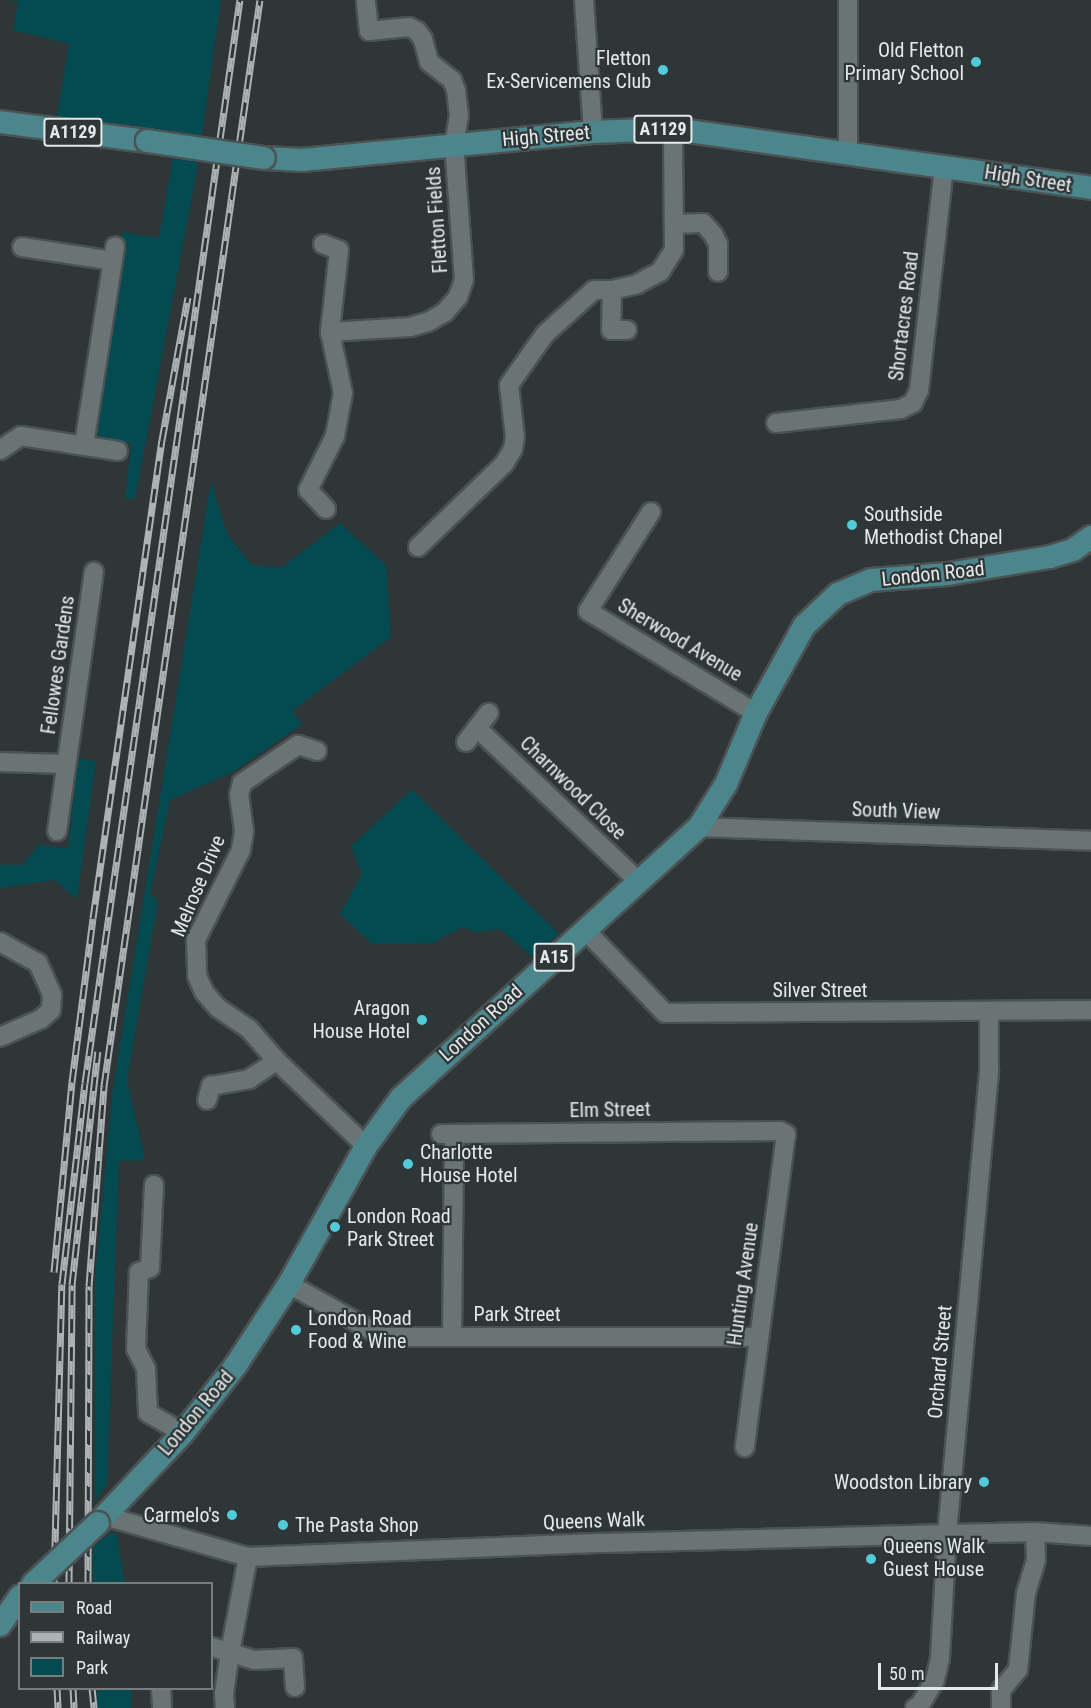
<!DOCTYPE html>
<html>
<head>
<meta charset="utf-8">
<style>
	body { margin:0 }
	#map { position:relative; width:1091px; height:1708px; overflow:hidden; background:#2e3637; font-family:"Roboto Condensed",sans-serif }
	div>[style] { position:absolute }
	.green>* { inset:0; background:#044a51; transform-origin:0 0 }
	.roads { filter:drop-shadow(2px 0 #4c5253) drop-shadow(-2px 0 #4c5253) drop-shadow(0 2px #4c5253) drop-shadow(0 -2px #4c5253) }
	.minor>* { height:18px; margin:-9px; padding:0 9px; transform-origin:9px; border-radius:9px; background:#6b7475 }
	.major>* { height:22px; margin:-11px; padding:0 11px; transform-origin:11px; border-radius:11px; background:#4c868d }
	.rail>* { height:7px; margin-top:-3.5px; transform-origin:0; background:repeating-linear-gradient(90deg,#2e3637 0 14px,#adb3b4 0 28px); box-sizing:border-box; border-block:2px solid #adb3b4 }
	.bridges { filter:drop-shadow(2px 0 #4c5253) drop-shadow(-2px 0 #4c5253) drop-shadow(0 2px #4c5253) drop-shadow(0 -2px #4c5253) }
	.major-bridge>* { height:22px; margin:-11px; padding:0 11px; transform-origin:11px; border-radius:11px; background:#4c868d }
	.dots>* { width:16px; height:16px; translate:-50% -50%; box-sizing:border-box; border:3px solid #2e3637; border-radius:50% }
	span { translate:-50% -50%; white-space:nowrap; text-align:center; line-height:1.15; -webkit-text-stroke:4.5px #2e3637; paint-order:stroke }
	.shield-label span { padding:2px 4px; background:#2e3637; border:2px solid; border-radius:4px; -webkit-text-stroke-width:0 }
	.shield-label { font-size:18px; color:#e4e9ea; font-weight:700 }
	.poi-label { font-size:20px; color:#e4e9ea }
	.right { translate:-100% -50%; text-align:right }
	.left { translate:0 -50%; text-align:left }
	.street-label { font-size:20px; color:#e4e9ea }
	.legend { position:absolute; left:18px; top:1582px; width:195px; height:108px; box-sizing:border-box; background:#2e3637; border:2px solid #777e7f; margin:0; padding:8px 10px; list-style:none; font-size:18px; color:#e4e9ea }
	.legend li { display:flex; align-items:center; gap:12px; height:30px }
	.legend b { width:30px; border:2px solid #777e7f }
	.scale { position:absolute; left:878px; top:1663px; width:120px; height:27px; box-sizing:border-box; border:3px solid #e4e9ea; border-top:0; padding-left:8px; font-size:18px; line-height:21px; white-space:nowrap; color:#e4e9ea; -webkit-text-stroke:4px #2e3637; paint-order:stroke }
</style>
</head>
<body>
<div id="map">
	<div class="green">
		<div style="clip-path:polygon(10px 0,221px 0,201px 141px,56px 120px,69px 44px,13px 30px,18px 2px)"></div>
		<div style="clip-path:polygon(173px 156px,199px 159px,135px 499px,125px 499px,131px 444px,105px 440px,97px 434px,96px 420px,123px 232px,159px 238px)"></div>
		<div style="clip-path:polygon(211px 481px,227px 534px,252px 565px,281px 568px,340px 523px,386px 565px,391px 637px,292px 711px,302px 724px,233px 772px,170px 800px,150px 894px,158px 901px,127px 1080px,145px 1160px,119px 1161px,107px 1484px,95px 1501px,95px 1280px,112px 1095px)"></div>
		<div style="clip-path:polygon(78px 759px,96px 761px,77px 899px,54px 880px,0 888px,0 865px,22px 865px,39px 845px,68px 848px)"></div>
		<div style="clip-path:polygon(412px 790px,559px 934px,534px 958px,500px 929px,476px 932px,462px 927px,433px 943px,372px 944px,340px 914px,362px 874px,351px 846px)"></div>
		<div style="clip-path:polygon(108px 1534px,117px 1534px,124px 1583px,93px 1583px,93px 1548px)"></div>
		<div style="left:97px;top:1689px;width:34px;height:19px"></div>
	</div>
	<div class="roads">
		<div class="minor">
			<div style="left:584px;top:0;width:132px;rotate:86.1deg"></div>
			<div style="left:848px;top:153px;width:153px;rotate:-90deg"></div>
			<div style="left:675px;top:224px;width:28px;rotate:-2deg"></div>
			<div style="left:703px;top:223px;width:15px;rotate:48deg"></div>
			<div style="left:713px;top:234px;width:11px;rotate:63deg"></div>
			<div style="left:718px;top:244px;width:28px;rotate:90deg"></div>
			<div style="left:323px;top:244px;width:17px;rotate:21deg"></div>
			<div style="left:339px;top:250px;width:82px;rotate:96.3deg"></div>
			<div style="left:330px;top:332px;width:80px;rotate:-3.6deg"></div>
			<div style="left:410px;top:327px;width:19px;rotate:-16deg"></div>
			<div style="left:428px;top:322px;width:20px;rotate:-30deg"></div>
			<div style="left:445px;top:312px;width:20px;rotate:-49deg"></div>
			<div style="left:458px;top:297px;width:18px;rotate:-71deg"></div>
			<div style="left:464px;top:280px;width:136px;rotate:-94.2deg"></div>
			<div style="left:454px;top:144px;width:29px;rotate:-80deg"></div>
			<div style="left:459px;top:115px;width:25px;rotate:-97deg"></div>
			<div style="left:456px;top:90px;width:11px;rotate:-112deg"></div>
			<div style="left:452px;top:80px;width:29px;rotate:-142deg"></div>
			<div style="left:429px;top:62px;width:24px;rotate:-105deg"></div>
			<div style="left:423px;top:39px;width:10px;rotate:-127deg"></div>
			<div style="left:417px;top:31px;width:9px;rotate:-153deg"></div>
			<div style="left:409px;top:27px;width:40px;rotate:174.3deg"></div>
			<div style="left:369px;top:31px;width:31px;rotate:-96deg"></div>
			<div style="left:22px;top:247px;width:92px;rotate:8.7deg"></div>
			<div style="left:612px;top:290px;width:40px;rotate:91.4deg"></div>
			<div style="left:611px;top:330px;width:16px"></div>
			<div style="left:776px;top:423px;width:126px;rotate:-6.4deg"></div>
			<div style="left:901px;top:409px;width:13px;rotate:-27deg"></div>
			<div style="left:913px;top:403px;width:14px;rotate:-65deg"></div>
			<div style="left:919px;top:390px;width:225px;rotate:-83.6deg"></div>
			<div style="left:84px;top:445px;width:201px;rotate:-81.1deg"></div>
			<div style="left:0;top:450px;width:25px;rotate:-34deg"></div>
			<div style="left:21px;top:436px;width:98px;rotate:8.8deg"></div>
			<div style="left:326px;top:509px;width:26px;rotate:-133deg"></div>
			<div style="left:308px;top:490px;width:60px;rotate:-63.4deg"></div>
			<div style="left:335px;top:436px;width:44px;rotate:-79.5deg"></div>
			<div style="left:343px;top:393px;width:62px;rotate:-102deg"></div>
			<div style="left:651px;top:512px;width:117px;rotate:122.5deg"></div>
			<div style="left:588px;top:611px;width:197px;rotate:31.3deg"></div>
			<div style="left:418px;top:547px;width:120px;rotate:-44deg"></div>
			<div style="left:504px;top:464px;width:17px;rotate:-59deg"></div>
			<div style="left:513px;top:449px;width:12px;rotate:-81deg"></div>
			<div style="left:515px;top:437px;width:52px;rotate:-96.6deg"></div>
			<div style="left:509px;top:385px;width:62px;rotate:-54.8deg"></div>
			<div style="left:545px;top:334px;width:66px;rotate:-41.9deg"></div>
			<div style="left:594px;top:290px;width:18px"></div>
			<div style="left:612px;top:290px;width:26px;rotate:-13deg"></div>
			<div style="left:637px;top:284px;width:26px;rotate:-28deg"></div>
			<div style="left:660px;top:272px;width:26px;rotate:-58deg"></div>
			<div style="left:674px;top:250px;width:121px;rotate:-90.5deg"></div>
			<div style="left:477px;top:728px;width:222px;rotate:43.5deg"></div>
			<div style="left:466px;top:742px;width:37px;rotate:-52deg"></div>
			<div style="left:317px;top:751px;width:20px;rotate:-162deg"></div>
			<div style="left:298px;top:745px;width:68px;rotate:145.8deg"></div>
			<div style="left:242px;top:783px;width:12px;rotate:104deg"></div>
			<div style="left:239px;top:795px;width:36px;rotate:82deg"></div>
			<div style="left:244px;top:831px;width:19px;rotate:99deg"></div>
			<div style="left:241px;top:850px;width:101px;rotate:116.6deg"></div>
			<div style="left:196px;top:940px;width:36px;rotate:88deg"></div>
			<div style="left:197px;top:976px;width:17px;rotate:66deg"></div>
			<div style="left:204px;top:992px;width:21px;rotate:49deg"></div>
			<div style="left:218px;top:1008px;width:37px;rotate:34deg"></div>
			<div style="left:249px;top:1029px;width:43px;rotate:48.8deg"></div>
			<div style="left:277px;top:1061px;width:123px;rotate:43.7deg"></div>
			<div style="left:0;top:762px;width:66px;rotate:1.7deg"></div>
			<div style="left:699px;top:827px;width:392px;rotate:2deg"></div>
			<div style="left:57px;top:831px;width:262px;rotate:-81.9deg"></div>
			<div style="left:585px;top:930px;width:115px;rotate:46.1deg"></div>
			<div style="left:665px;top:1013px;width:426px;rotate:-0.4deg"></div>
			<div style="left:0;top:942px;width:43px;rotate:28.9deg"></div>
			<div style="left:38px;top:963px;width:35px;rotate:66deg"></div>
			<div style="left:52px;top:995px;width:15px;rotate:94deg"></div>
			<div style="left:51px;top:1010px;width:13px;rotate:138deg"></div>
			<div style="left:41px;top:1019px;width:45px;rotate:156.3deg"></div>
			<div style="left:207px;top:1100px;width:15px;rotate:-74deg"></div>
			<div style="left:211px;top:1086px;width:39px;rotate:-10deg"></div>
			<div style="left:249px;top:1079px;width:33px;rotate:-33deg"></div>
			<div style="left:441px;top:1134px;width:339px;rotate:-0.5deg"></div>
			<div style="left:780px;top:1131px;width:7px;rotate:27deg"></div>
			<div style="left:786px;top:1134px;width:316px;rotate:97.5deg"></div>
			<div style="left:154px;top:1185px;width:83px;rotate:92.8deg"></div>
			<div style="left:150px;top:1268px;width:12px;rotate:160deg"></div>
			<div style="left:139px;top:1272px;width:77px;rotate:92.2deg"></div>
			<div style="left:136px;top:1349px;width:22px;rotate:63deg"></div>
			<div style="left:146px;top:1369px;width:44px;rotate:87.4deg"></div>
			<div style="left:148px;top:1413px;width:40px;rotate:29.7deg"></div>
			<div style="left:289px;top:1284px;width:108px;rotate:29.4deg"></div>
			<div style="left:383px;top:1337px;width:375px"></div>
			<div style="left:452px;top:1337px;width:203px;rotate:-89.4deg"></div>
			<div style="left:105px;top:1516px;width:149px;rotate:16deg"></div>
			<div style="left:248px;top:1557px;width:355px;rotate:-2.3deg"></div>
			<div style="left:603px;top:1543px;width:344px;rotate:-1.5deg"></div>
			<div style="left:947px;top:1534px;width:88px;rotate:-1.3deg"></div>
			<div style="left:1035px;top:1532px;width:56px;rotate:4.1deg"></div>
			<div style="left:212px;top:1647px;width:44px;rotate:17.2deg"></div>
			<div style="left:254px;top:1660px;width:39px;rotate:-3deg"></div>
			<div style="left:293px;top:1658px;width:29px;rotate:86deg"></div>
			<div style="left:161px;top:1688px;width:20px;rotate:87deg"></div>
			<div style="left:225px;top:1708px;width:15px;rotate:-94deg"></div>
			<div style="left:224px;top:1693px;width:41px;rotate:-81.7deg"></div>
			<div style="left:230px;top:1652px;width:97px;rotate:-79.3deg"></div>
			<div style="left:915px;top:1708px;width:6px;rotate:-31deg"></div>
			<div style="left:920px;top:1705px;width:29px;rotate:-59deg"></div>
			<div style="left:935px;top:1680px;width:23px;rotate:-77deg"></div>
			<div style="left:940px;top:1658px;width:124px;rotate:-86.8deg"></div>
			<div style="left:947px;top:1534px;width:466px;rotate:-84.8deg"></div>
			<div style="left:989px;top:1070px;width:58px;rotate:-90deg"></div>
			<div style="left:1001px;top:1708px;width:18px;rotate:-90deg"></div>
			<div style="left:1001px;top:1690px;width:26px;rotate:-50deg"></div>
			<div style="left:1018px;top:1670px;width:77px;rotate:-84.1deg"></div>
			<div style="left:1026px;top:1593px;width:34px;rotate:-73deg"></div>
			<div style="left:1036px;top:1560px;width:28px;rotate:-92deg"></div>
		</div>
		<div class="major">
			<div style="left:0;top:122px;width:148px;rotate:7.4deg"></div>
			<div style="left:264px;top:158px;width:38px;rotate:3deg"></div>
			<div style="left:302px;top:160px;width:292px;rotate:-5.5deg"></div>
			<div style="left:593px;top:132px;width:80px;rotate:-2.1deg"></div>
			<div style="left:673px;top:129px;width:422px;rotate:8deg"></div>
			<div style="left:98px;top:1523px;width:124px;rotate:-46.6deg"></div>
			<div style="left:183px;top:1433px;width:86px;rotate:-52.1deg"></div>
			<div style="left:236px;top:1365px;width:97px;rotate:-56.8deg"></div>
			<div style="left:289px;top:1284px;width:158px;rotate:-60.8deg"></div>
			<div style="left:366px;top:1146px;width:59px;rotate:-53.9deg"></div>
			<div style="left:401px;top:1098px;width:403px;rotate:-42.3deg"></div>
			<div style="left:699px;top:827px;width:51px;rotate:-57.9deg"></div>
			<div style="left:726px;top:784px;width:77px;rotate:-67.1deg"></div>
			<div style="left:756px;top:713px;width:99px;rotate:-61.1deg"></div>
			<div style="left:804px;top:626px;width:47px;rotate:-43.3deg"></div>
			<div style="left:838px;top:594px;width:36px;rotate:-23deg"></div>
			<div style="left:871px;top:580px;width:77px;rotate:-4.5deg"></div>
			<div style="left:948px;top:574px;width:103px;rotate:-9.5deg"></div>
			<div style="left:1050px;top:557px;width:24px;rotate:-17deg"></div>
			<div style="left:1073px;top:550px;width:22px;rotate:-36deg"></div>
			<div style="left:0;top:1625px;width:35px;rotate:-55deg"></div>
		</div>
	</div>
	<div class="rail">
		<div style="left:54px;top:1272px;width:191px;rotate:-84.6deg"></div>
		<div style="left:72px;top:1082px;width:165px;rotate:-82.7deg"></div>
		<div style="left:93px;top:918px;width:483px;rotate:-81.8deg"></div>
		<div style="left:162px;top:440px;width:145px;rotate:-79.7deg"></div>
		<div style="left:54px;top:1584px;width:300px;rotate:-88.5deg"></div>
		<div style="left:62px;top:1284px;width:202px;rotate:-83.5deg"></div>
		<div style="left:85px;top:1083px;width:1094px;rotate:-81.86deg"></div>
		<div style="left:69px;top:1584px;width:299px;rotate:-89.4deg"></div>
		<div style="left:72px;top:1285px;width:235px;rotate:-83.7deg"></div>
		<div style="left:88px;top:1584px;width:298px;rotate:-89.8deg"></div>
		<div style="left:89px;top:1286px;width:201px;rotate:-85.7deg"></div>
		<div style="left:104px;top:1086px;width:1097px;rotate:-81.83deg"></div>
		<div style="left:57px;top:1688px;width:20px;rotate:87deg"></div>
		<div style="left:73px;top:1688px;width:20px;rotate:87deg"></div>
		<div style="left:92px;top:1688px;width:20px;rotate:84deg"></div>
	</div>
	<div class="bridges">
		<div class="major-bridge">
			<div style="left:147px;top:141px;width:118px;rotate:8.3deg"></div>
			<div style="left:33px;top:1584px;width:89px;rotate:-43.2deg"></div>
		</div>
	</div>
	<div class="dots">
		<div style="left:976px;top:62px;background:#52cbd9"></div>
		<div style="left:663px;top:70px;background:#52cbd9"></div>
		<div style="left:852px;top:525px;background:#52cbd9"></div>
		<div style="left:422px;top:1020px;background:#52cbd9"></div>
		<div style="left:408px;top:1164px;background:#52cbd9"></div>
		<div style="left:335px;top:1227px;background:#52cbd9"></div>
		<div style="left:296px;top:1330px;background:#52cbd9"></div>
		<div style="left:984px;top:1482px;background:#52cbd9"></div>
		<div style="left:232px;top:1515px;background:#52cbd9"></div>
		<div style="left:283px;top:1525px;background:#52cbd9"></div>
		<div style="left:871px;top:1559px;background:#52cbd9"></div>
	</div>
	<div class="shield-label">
		<span style="left:663px;top:129px">A1129</span>
		<span style="left:73px;top:132px">A1129</span>
		<span style="left:554px;top:957px">A15</span>
	</div>
	<div class="poi-label">
		<span class="right" style="left:964px;top:62px">Old Fletton<br>Primary School</span>
		<span class="right" style="left:651px;top:70px">Fletton<br>Ex-Servicemens Club</span>
		<span class="left" style="left:864px;top:526px">Southside<br>Methodist Chapel</span>
		<span class="right" style="left:410px;top:1020px">Aragon<br>House Hotel</span>
		<span class="left" style="left:420px;top:1164px">Charlotte<br>House Hotel</span>
		<span class="left" style="left:347px;top:1228px">London Road<br>Park Street</span>
		<span class="left" style="left:308px;top:1330px">London Road<br>Food &amp; Wine</span>
		<span class="right" style="left:972px;top:1482px">Woodston Library</span>
		<span class="right" style="left:220px;top:1515px">Carmelo's</span>
		<span class="left" style="left:295px;top:1525px">The Pasta Shop</span>
		<span class="left" style="left:883px;top:1558px">Queens Walk<br>Guest House</span>
	</div>
	<div class="street-label">
		<span style="left:546px;top:136px;rotate:-5deg">High Street</span>
		<span style="left:1028px;top:179px;rotate:9deg">High Street</span>
		<span style="left:437px;top:220px;rotate:-94deg">Fletton Fields</span>
		<span style="left:904px;top:316px;rotate:-83deg">Shortacres Road</span>
		<span style="left:933px;top:574px;rotate:-6deg">London Road</span>
		<span style="left:680px;top:640px;rotate:31deg">Sherwood Avenue</span>
		<span style="left:58px;top:665px;rotate:-82deg">Fellowes Gardens</span>
		<span style="left:573px;top:788px;rotate:44deg">Charnwood Close</span>
		<span style="left:896px;top:811px;rotate:2deg">South View</span>
		<span style="left:198px;top:886px;rotate:-67deg">Melrose Drive</span>
		<span style="left:820px;top:990px">Silver Street</span>
		<span style="left:481px;top:1023px;rotate:-42deg">London Road</span>
		<span style="left:610px;top:1110px;rotate:-1deg">Elm Street</span>
		<span style="left:743px;top:1284px;rotate:-82deg">Hunting Avenue</span>
		<span style="left:517px;top:1314px">Park Street</span>
		<span style="left:940px;top:1362px;rotate:-85deg">Orchard Street</span>
		<span style="left:196px;top:1413px;rotate:-50deg">London Road</span>
		<span style="left:594px;top:1521px;rotate:-2deg">Queens Walk</span>
	</div>
	<ul class="legend">
	<li><b style="height:8px;background:#4c868d"></b>Road</li>
	<li><b style="height:8px;background:#adb3b4"></b>Railway</li>
	<li><b style="height:16px;background:#044a51"></b>Park</li>
	</ul>
	<div class="scale">50 m</div>
</div>
</body>
</html>
